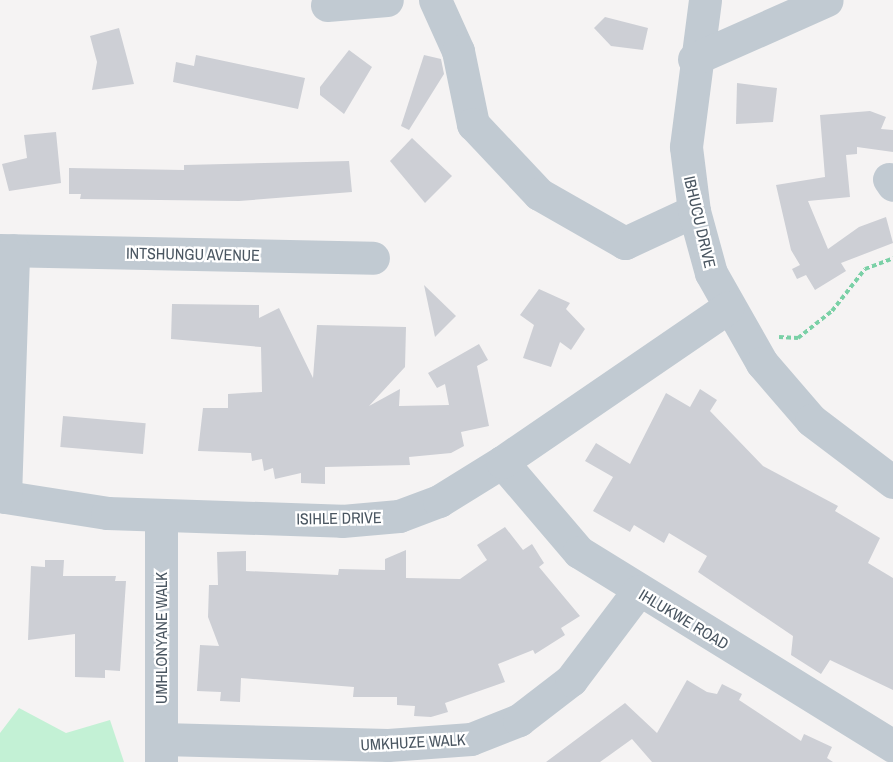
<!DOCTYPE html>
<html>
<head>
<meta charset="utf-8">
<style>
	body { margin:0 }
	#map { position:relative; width:893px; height:762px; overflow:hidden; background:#f5f3f3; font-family:"Archivo Narrow",sans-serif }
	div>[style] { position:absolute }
	.green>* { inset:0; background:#c3f1d5 }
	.building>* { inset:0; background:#cdcfd5; transform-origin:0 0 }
	.path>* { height:4px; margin-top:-2px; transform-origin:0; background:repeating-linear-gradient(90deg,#7ad0a6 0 4.5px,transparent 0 7.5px) }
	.minor>* { height:33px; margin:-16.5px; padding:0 16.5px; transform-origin:16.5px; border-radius:16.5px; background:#c1cad2 }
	span { translate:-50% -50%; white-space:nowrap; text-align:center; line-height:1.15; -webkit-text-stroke:4.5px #fff; paint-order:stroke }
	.street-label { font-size:16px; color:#4a5661 }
</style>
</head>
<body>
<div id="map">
	<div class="green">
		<div style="clip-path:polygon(19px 708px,66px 733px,110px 720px,124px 762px,0 762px,0 733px)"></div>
	</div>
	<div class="building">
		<div style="clip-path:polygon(605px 17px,648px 28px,643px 50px,611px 46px,594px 28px)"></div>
		<div style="clip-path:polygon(119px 28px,134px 84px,92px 90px,97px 62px,90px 36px)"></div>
		<div style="clip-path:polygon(349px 50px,372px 67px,344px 114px,320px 95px,320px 87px)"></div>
		<div style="clip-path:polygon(196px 55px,305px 78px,298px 109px,173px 82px,176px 62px,194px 66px)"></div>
		<div style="clip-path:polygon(424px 55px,441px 59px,444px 74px,409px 130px,401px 126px)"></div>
		<div style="clip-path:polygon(737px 83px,777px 88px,773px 122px,736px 124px)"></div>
		<div style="clip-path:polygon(870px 111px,886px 117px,881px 129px,893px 130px,893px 152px,857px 147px,857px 154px,846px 155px,850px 197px,808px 201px,828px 249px,859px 227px,886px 217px,893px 243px,841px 263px,846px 271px,815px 290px,806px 275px,797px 279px,792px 269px,800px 265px,791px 250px,776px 185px,825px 177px,820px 115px)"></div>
		<div style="clip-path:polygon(56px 132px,61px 183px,9px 191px,2px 164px,27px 158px,24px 135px)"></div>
		<div style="clip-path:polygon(412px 138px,452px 176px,425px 203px,390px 161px)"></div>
		<div style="clip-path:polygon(349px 161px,352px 192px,239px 201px,80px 199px,81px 194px,69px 194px,69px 168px,184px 170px,184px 165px)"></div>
		<div style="clip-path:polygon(424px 285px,456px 316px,435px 337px)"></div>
		<div style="clip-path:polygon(539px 289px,570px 303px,566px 309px,585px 329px,571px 350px,560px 342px,551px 367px,523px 358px,534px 325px,520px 315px)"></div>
		<div style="clip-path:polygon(172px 304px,259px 305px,259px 318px,279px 308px,313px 378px,317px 325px,406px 327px,405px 367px,369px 406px,400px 389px,399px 406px,449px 405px,445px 384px,437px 388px,428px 373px,479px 344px,488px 360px,477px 366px,489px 426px,461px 432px,464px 446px,451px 453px,409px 457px,410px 465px,325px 467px,325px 484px,301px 483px,301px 473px,275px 479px,273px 468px,264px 471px,262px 459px,252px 461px,251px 453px,198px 451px,203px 408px,228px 408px,228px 394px,262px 392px,261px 347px,171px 339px)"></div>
		<div style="clip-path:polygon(700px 389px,717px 400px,710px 411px,763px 466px,838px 506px,835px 511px,880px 538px,868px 563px,893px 578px,893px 690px,830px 660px,821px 674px,791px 655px,793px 636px,698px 572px,707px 556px,669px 533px,664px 543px,634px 525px,630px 532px,593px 511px,613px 477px,585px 461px,596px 443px,630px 464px,666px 393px,690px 407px)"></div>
		<div style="left:63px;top:416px;width:83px;height:31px;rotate:5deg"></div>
		<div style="clip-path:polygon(505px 527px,523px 550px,532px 544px,544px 563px,539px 567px,580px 616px,561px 628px,565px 635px,535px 654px,533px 650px,498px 664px,505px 682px,445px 703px,448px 712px,431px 717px,414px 716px,415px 706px,397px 705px,397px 697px,353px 697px,354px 687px,241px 678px,240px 702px,220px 701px,221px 692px,197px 691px,200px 645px,219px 646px,208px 617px,209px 585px,218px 585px,217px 552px,246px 551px,246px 571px,338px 575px,339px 569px,385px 570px,385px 559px,406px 550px,406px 578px,460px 579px,487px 560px,477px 545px)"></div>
		<div style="clip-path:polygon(45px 560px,64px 560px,63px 576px,116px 576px,115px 581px,126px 581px,120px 671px,105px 670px,105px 678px,75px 677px,75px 634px,28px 640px,31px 566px,45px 567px)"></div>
		<div style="clip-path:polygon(687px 680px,707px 692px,717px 694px,722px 684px,742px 694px,739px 700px,801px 741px,804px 734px,832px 747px,827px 758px,833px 762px,652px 762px,632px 739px,600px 762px,546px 762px,625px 703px,657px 733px)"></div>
	</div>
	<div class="path">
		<div style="left:779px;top:337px;width:19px;rotate:3deg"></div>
		<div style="left:798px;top:338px;width:43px;rotate:-38.5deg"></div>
		<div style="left:832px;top:311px;width:53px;rotate:-51.8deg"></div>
		<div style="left:865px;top:269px;width:30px;rotate:-21deg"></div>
	</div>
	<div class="minor">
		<div style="left:435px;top:0;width:56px;rotate:65.7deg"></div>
		<div style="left:458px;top:51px;width:75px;rotate:78.4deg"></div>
		<div style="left:473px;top:124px;width:96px;rotate:46.7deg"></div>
		<div style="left:539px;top:194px;width:99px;rotate:29.7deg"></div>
		<div style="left:625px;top:243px;width:76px;rotate:-24.9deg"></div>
		<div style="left:705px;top:0;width:148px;rotate:97.4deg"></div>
		<div style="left:686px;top:147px;width:64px;rotate:82.9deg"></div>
		<div style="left:694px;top:211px;width:64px;rotate:74.7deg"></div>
		<div style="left:711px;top:273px;width:103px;rotate:60.5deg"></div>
		<div style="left:762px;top:363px;width:75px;rotate:49.3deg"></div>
		<div style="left:811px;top:420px;width:103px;rotate:37.1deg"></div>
		<div style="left:327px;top:5px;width:60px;rotate:-4.8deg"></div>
		<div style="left:694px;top:59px;width:145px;rotate:-23.9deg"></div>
		<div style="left:889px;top:179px;width:7px;rotate:56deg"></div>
		<div style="left:0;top:250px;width:373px;rotate:1.2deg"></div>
		<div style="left:502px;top:462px;width:118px;rotate:49.5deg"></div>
		<div style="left:579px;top:552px;width:369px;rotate:31.7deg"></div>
		<div style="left:0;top:496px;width:108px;rotate:9deg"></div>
		<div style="left:107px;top:513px;width:235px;rotate:1.9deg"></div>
		<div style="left:342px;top:521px;width:57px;rotate:-5deg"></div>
		<div style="left:399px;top:516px;width:43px;rotate:-20.6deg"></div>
		<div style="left:439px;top:501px;width:74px;rotate:-31.8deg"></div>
		<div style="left:502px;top:462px;width:273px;rotate:-34.4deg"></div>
		<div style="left:5px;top:497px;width:247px;rotate:-88.1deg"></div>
		<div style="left:162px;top:739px;width:226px;rotate:1.5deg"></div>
		<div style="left:388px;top:745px;width:83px;rotate:-4.1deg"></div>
		<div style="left:471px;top:739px;width:52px;rotate:-21.6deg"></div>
		<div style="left:519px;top:720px;width:66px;rotate:-37.6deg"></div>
		<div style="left:571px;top:680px;width:111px;rotate:-53deg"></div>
		<div style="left:161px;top:762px;width:247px;rotate:-90deg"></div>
	</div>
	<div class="street-label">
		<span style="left:700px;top:222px;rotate:77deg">IBHUCU DRIVE</span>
		<span style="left:193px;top:254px;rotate:1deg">INTSHUNGU AVENUE</span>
		<span style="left:339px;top:518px;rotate:-1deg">ISIHLE DRIVE</span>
		<span style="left:684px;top:619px;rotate:31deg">IHLUKWE ROAD</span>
		<span style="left:161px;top:638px;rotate:-90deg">UMHLONYANE WALK</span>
		<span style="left:413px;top:742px;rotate:-3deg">UMKHUZE WALK</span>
	</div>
</div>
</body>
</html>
